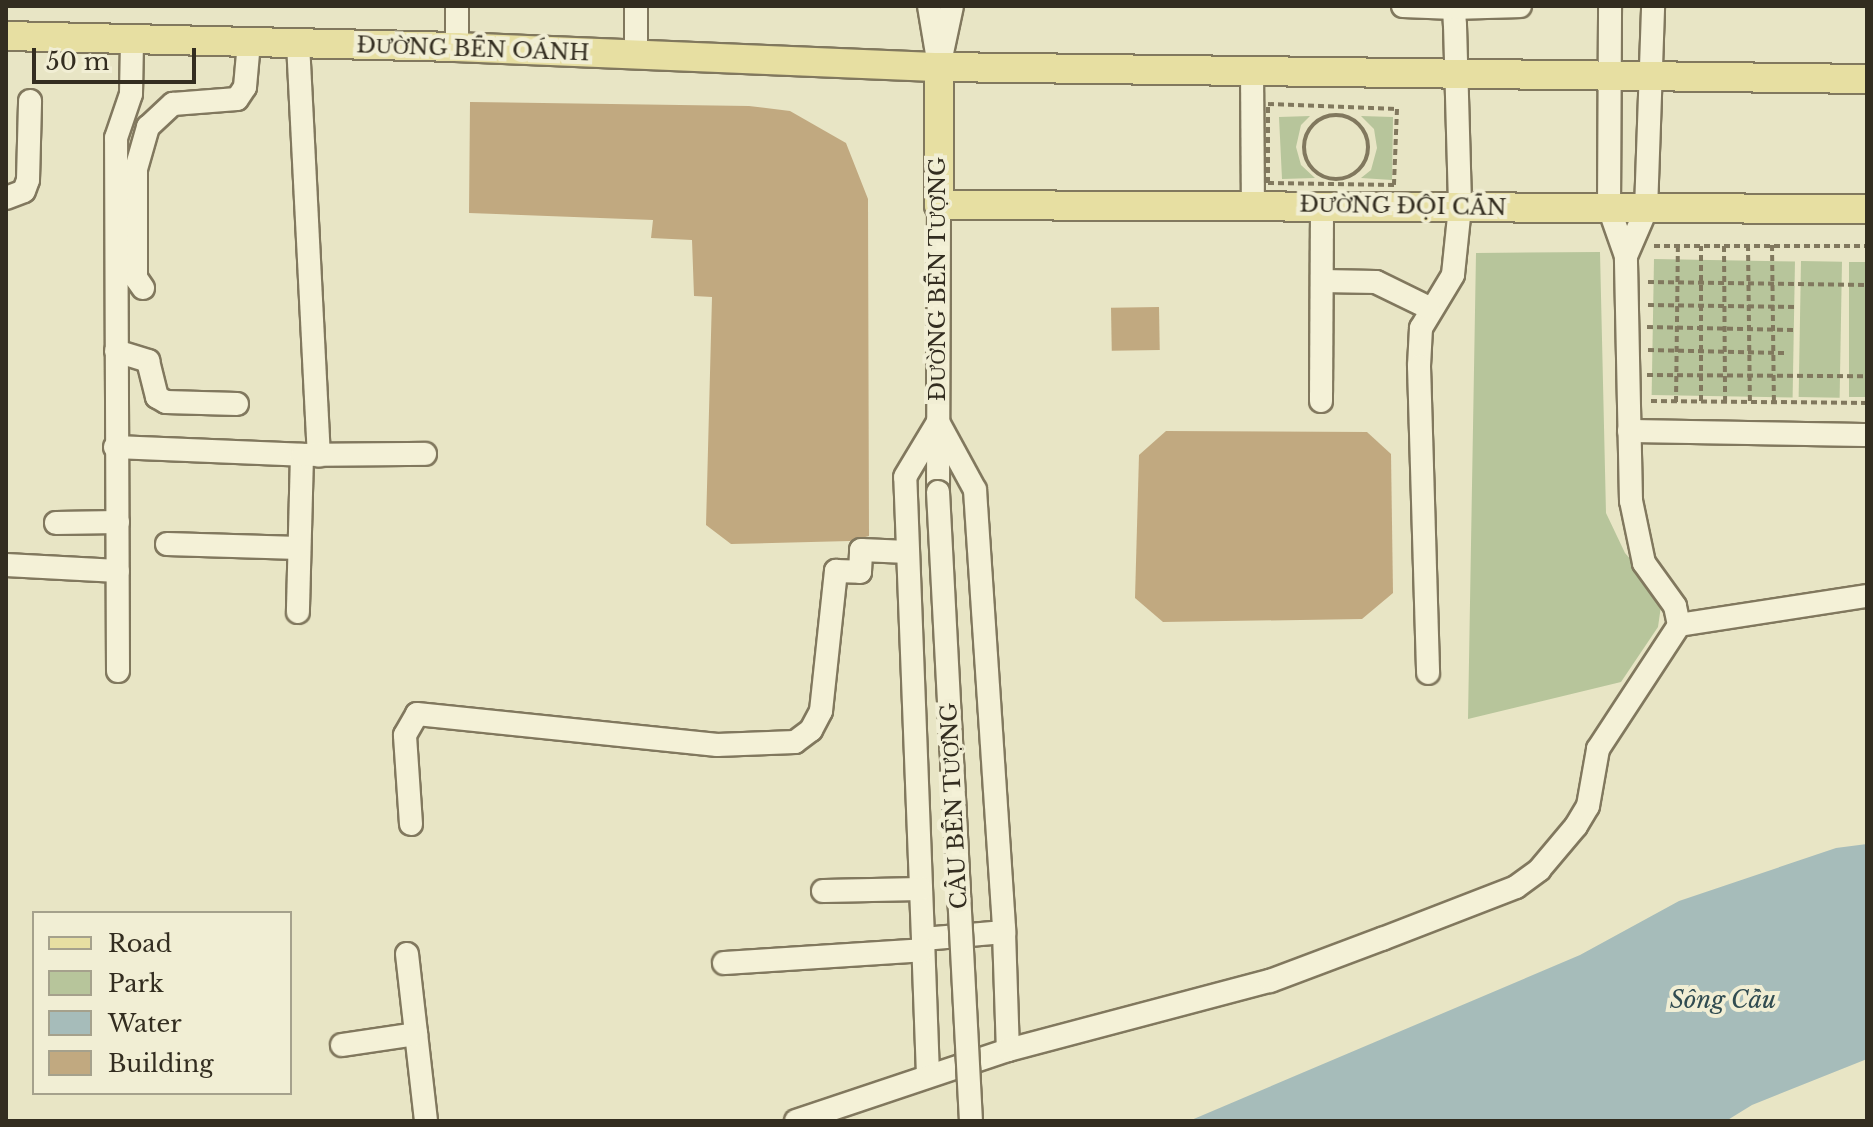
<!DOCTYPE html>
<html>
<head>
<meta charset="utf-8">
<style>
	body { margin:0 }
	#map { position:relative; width:1873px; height:1127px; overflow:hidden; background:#e8e5c5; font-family:"Libre Baskerville",serif }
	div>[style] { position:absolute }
	.green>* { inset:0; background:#b7c59b; transform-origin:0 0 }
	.water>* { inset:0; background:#a6bcba }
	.building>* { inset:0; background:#c1a980; transform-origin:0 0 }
	.path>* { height:4px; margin-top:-2px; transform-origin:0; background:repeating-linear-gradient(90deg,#81785e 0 6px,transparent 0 10px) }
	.path>.ring { margin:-2px; padding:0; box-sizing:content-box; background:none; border:4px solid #81785e; border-radius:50% }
	.roads { filter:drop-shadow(2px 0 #81785e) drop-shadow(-2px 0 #81785e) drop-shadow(0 2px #81785e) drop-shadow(0 -2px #81785e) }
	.minor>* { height:22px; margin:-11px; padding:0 11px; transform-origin:11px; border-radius:11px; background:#f4f1d7 }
	.major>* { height:28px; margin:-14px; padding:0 14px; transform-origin:14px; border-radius:14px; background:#e7dfa2 }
	.bridges { filter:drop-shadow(2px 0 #81785e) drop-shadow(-2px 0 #81785e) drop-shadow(0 2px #81785e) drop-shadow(0 -2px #81785e) }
	.minor-bridge>* { height:22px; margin:-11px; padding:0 11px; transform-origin:11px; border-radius:11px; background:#f4f1d7 }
	span { translate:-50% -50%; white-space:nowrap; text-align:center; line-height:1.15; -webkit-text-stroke:8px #f1eed4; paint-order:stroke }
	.street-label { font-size:22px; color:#332d20 }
	.water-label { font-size:24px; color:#314c51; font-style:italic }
	.frame { position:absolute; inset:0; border:8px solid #332d20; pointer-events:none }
	.legend { position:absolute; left:32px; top:911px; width:260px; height:184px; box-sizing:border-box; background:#f1eed4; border:2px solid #a5a18c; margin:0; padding:10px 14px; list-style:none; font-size:24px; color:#332d20 }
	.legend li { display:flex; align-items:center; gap:16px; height:40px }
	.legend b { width:40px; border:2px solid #a5a18c }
	.scale { position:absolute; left:32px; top:48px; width:164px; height:36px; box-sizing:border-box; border:4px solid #332d20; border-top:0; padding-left:10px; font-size:24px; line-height:28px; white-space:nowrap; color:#332d20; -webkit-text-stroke:6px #f1eed4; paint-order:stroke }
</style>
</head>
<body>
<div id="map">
	<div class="green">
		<div style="clip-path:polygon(1310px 116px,1301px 125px,1296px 147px,1301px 165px,1315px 178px,1282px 179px,1279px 117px)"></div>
		<div style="clip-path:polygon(1361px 116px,1393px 117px,1392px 180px,1361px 178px,1371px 170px,1377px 148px,1374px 129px)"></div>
		<div style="clip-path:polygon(1600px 252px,1606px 513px,1625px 553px,1651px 582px,1661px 606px,1658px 627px,1621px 682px,1468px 719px,1476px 253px)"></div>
		<div style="left:1654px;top:259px;width:141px;height:136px;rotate:1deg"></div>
		<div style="left:1801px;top:261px;width:41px;height:136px;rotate:1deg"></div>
		<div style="left:1849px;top:262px;width:18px;height:135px"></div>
	</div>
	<div class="water">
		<div style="clip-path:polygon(1867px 844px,1867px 1059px,1752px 1105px,1726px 1121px,1189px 1121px,1580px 955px,1679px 901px,1836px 848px)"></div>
	</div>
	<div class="building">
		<div style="clip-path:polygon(470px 102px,749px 106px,790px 111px,846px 143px,868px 199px,869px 536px,850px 541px,731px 544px,706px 525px,712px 297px,694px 296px,692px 240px,651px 238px,653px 220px,469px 213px)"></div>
		<div style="left:1159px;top:307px;width:43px;height:48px;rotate:89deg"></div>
		<div style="clip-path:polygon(1166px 431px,1367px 432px,1391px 454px,1393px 593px,1362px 619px,1163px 622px,1135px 598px,1139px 455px)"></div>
	</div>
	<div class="path">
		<div style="left:1268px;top:104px;width:129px;rotate:2.2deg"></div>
		<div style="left:1397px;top:109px;width:76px;rotate:92.3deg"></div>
		<div style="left:1394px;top:185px;width:126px;rotate:-179.1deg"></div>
		<div style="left:1268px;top:183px;width:79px;rotate:-90deg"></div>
		<div class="ring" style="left:1304px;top:115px;width:60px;height:60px"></div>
		<div style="left:1748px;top:245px;width:158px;rotate:89.3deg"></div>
		<div style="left:1772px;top:245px;width:158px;rotate:89.3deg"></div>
		<div style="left:1654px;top:246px;width:213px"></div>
		<div style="left:1724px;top:246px;width:156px;rotate:89.6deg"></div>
		<div style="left:1648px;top:282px;width:219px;rotate:0.8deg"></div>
		<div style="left:1648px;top:305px;width:149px;rotate:0.8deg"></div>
		<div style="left:1647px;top:327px;width:147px;rotate:1.2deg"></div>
		<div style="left:1648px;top:350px;width:137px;rotate:1.3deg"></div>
		<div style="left:1647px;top:375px;width:220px;rotate:0.3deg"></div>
		<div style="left:1651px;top:401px;width:216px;rotate:0.5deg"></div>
		<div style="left:1701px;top:401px;width:155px;rotate:-90deg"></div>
		<div style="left:1676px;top:402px;width:157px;rotate:-89.3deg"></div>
	</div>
	<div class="roads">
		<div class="minor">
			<div style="left:636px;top:6px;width:49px;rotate:90deg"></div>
			<div style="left:929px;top:6px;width:55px;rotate:80.5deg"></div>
			<div style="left:1403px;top:6px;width:51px;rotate:2.2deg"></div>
			<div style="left:1454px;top:8px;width:17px;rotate:87deg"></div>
			<div style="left:1455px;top:25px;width:182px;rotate:88.4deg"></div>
			<div style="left:1460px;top:207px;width:68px;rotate:95.9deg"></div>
			<div style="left:1453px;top:275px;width:62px;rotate:121.1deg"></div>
			<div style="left:1421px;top:328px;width:38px;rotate:93deg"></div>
			<div style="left:1419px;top:366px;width:307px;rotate:88.3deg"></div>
			<div style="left:1454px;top:8px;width:66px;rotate:-1.7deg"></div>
			<div style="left:298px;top:43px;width:413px;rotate:87.1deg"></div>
			<div style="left:457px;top:47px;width:41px;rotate:-90deg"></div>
			<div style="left:939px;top:67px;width:62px;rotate:-78deg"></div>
			<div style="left:1252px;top:70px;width:135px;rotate:89.6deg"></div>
			<div style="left:6px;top:198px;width:19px;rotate:-21deg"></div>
			<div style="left:24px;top:191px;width:12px;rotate:-70deg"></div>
			<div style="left:28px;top:180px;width:79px;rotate:-88.5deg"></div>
			<div style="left:1626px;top:256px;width:50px;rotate:-66.5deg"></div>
			<div style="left:1646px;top:210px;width:204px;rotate:-88deg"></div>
			<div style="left:1322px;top:281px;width:54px;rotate:1.1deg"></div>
			<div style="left:1376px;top:282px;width:59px;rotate:26.1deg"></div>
			<div style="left:143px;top:288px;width:12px;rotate:-125deg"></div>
			<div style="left:136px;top:278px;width:109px;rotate:-90deg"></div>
			<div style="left:136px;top:169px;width:44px;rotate:-74.1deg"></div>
			<div style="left:148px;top:127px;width:34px;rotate:-43deg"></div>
			<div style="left:173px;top:104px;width:64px;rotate:-4.5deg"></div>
			<div style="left:237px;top:99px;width:14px;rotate:-56deg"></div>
			<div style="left:245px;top:87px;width:45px;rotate:-84.9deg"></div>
			<div style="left:116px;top:351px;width:34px;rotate:17deg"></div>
			<div style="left:148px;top:361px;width:37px;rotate:76deg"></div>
			<div style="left:157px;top:397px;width:10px;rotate:29deg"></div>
			<div style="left:166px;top:402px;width:71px;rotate:1.6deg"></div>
			<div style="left:1321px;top:401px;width:197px;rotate:-89.7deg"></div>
			<div style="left:938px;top:422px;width:77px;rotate:61.4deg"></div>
			<div style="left:975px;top:490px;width:443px;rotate:86.2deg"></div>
			<div style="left:1004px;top:932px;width:81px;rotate:175.1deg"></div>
			<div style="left:923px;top:939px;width:462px;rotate:-92.2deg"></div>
			<div style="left:905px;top:477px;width:64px;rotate:-59deg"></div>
			<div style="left:1629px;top:431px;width:238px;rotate:1deg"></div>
			<div style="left:115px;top:447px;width:187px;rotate:2.4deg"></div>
			<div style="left:302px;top:455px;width:157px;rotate:91.5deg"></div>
			<div style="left:303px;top:455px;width:122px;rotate:-0.5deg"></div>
			<div style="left:938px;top:492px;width:287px;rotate:-89.8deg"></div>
			<div style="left:56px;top:523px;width:62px;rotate:-0.9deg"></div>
			<div style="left:167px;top:544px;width:132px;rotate:1.7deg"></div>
			<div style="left:6px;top:565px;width:112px;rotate:3.1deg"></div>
			<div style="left:1679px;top:625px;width:190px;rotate:-8.8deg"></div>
			<div style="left:118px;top:671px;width:533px;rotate:-90.21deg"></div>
			<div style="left:116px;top:138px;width:46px;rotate:-71.2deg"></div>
			<div style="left:131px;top:94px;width:54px;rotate:-88.9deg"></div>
			<div style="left:411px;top:824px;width:89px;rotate:-93.9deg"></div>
			<div style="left:405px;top:735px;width:24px;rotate:-60deg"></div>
			<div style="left:417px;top:714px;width:302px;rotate:5.9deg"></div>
			<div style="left:717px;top:745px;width:78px;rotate:-2.2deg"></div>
			<div style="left:795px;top:742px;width:20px;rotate:-37deg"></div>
			<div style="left:811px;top:730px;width:21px;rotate:-62deg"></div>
			<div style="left:821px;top:711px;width:141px;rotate:-83.9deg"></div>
			<div style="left:836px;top:571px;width:24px;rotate:2deg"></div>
			<div style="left:860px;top:572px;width:22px;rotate:-87deg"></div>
			<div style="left:861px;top:550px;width:47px;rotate:2.4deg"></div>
			<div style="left:823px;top:891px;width:98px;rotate:-1.2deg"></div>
			<div style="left:1004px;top:932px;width:118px;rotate:88.1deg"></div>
			<div style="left:923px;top:939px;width:137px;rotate:87.9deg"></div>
			<div style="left:407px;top:954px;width:168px;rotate:83.5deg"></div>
			<div style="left:724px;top:963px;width:199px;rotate:-3.7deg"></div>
			<div style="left:342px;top:1045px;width:75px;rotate:-8.5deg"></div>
			<div style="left:796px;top:1121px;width:224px;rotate:-18.5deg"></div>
			<div style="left:1008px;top:1050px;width:271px;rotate:-14.8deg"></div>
			<div style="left:1270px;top:981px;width:120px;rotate:-20.6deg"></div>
			<div style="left:1382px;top:939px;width:144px;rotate:-21.2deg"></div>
			<div style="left:1516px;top:887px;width:29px;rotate:-36deg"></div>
			<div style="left:1539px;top:870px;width:57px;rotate:-49.9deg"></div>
			<div style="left:1576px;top:826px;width:23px;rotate:-59deg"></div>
			<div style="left:1588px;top:806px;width:58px;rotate:-80deg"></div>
			<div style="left:1598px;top:749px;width:148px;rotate:-56.8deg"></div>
			<div style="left:1679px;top:625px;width:19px;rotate:-102deg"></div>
			<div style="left:1675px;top:606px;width:53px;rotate:-125.8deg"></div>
			<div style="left:1644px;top:563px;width:63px;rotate:-101.8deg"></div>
			<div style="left:1631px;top:501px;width:245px;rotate:-91.2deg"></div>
			<div style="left:1626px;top:256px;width:51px;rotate:-109.5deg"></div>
			<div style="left:1609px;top:208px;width:202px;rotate:-89.7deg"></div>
		</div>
		<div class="major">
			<div style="left:6px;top:36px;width:451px;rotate:1.4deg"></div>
			<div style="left:457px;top:47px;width:482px;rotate:2.4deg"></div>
			<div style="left:939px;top:67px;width:928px;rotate:0.74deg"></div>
			<div style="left:939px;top:67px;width:138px;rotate:90deg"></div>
			<div style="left:939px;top:205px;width:928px;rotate:0.25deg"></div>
		</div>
	</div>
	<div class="bridges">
		<div class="minor-bridge">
			<div style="left:938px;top:492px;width:630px;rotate:87deg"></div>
		</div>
	</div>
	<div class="street-label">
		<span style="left:473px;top:49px;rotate:2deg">ĐƯỜNG BẾN OÁNH</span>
		<span style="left:1403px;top:206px;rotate:1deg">ĐƯỜNG ĐỘI CẤN</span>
		<span style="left:938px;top:279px;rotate:-90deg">ĐƯỜNG BẾN TƯỢNG</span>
		<span style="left:954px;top:806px;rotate:-93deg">CẦU BẾN TƯỢNG</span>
	</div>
	<div class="water-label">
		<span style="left:1723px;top:1000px">Sông Cầu</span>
	</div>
	<div class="frame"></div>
	<ul class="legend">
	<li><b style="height:10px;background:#e7dfa2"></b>Road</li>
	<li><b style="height:22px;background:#b7c59b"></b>Park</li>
	<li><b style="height:22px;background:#a6bcba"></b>Water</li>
	<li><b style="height:22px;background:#c1a980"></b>Building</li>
	</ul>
	<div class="scale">50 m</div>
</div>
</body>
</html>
